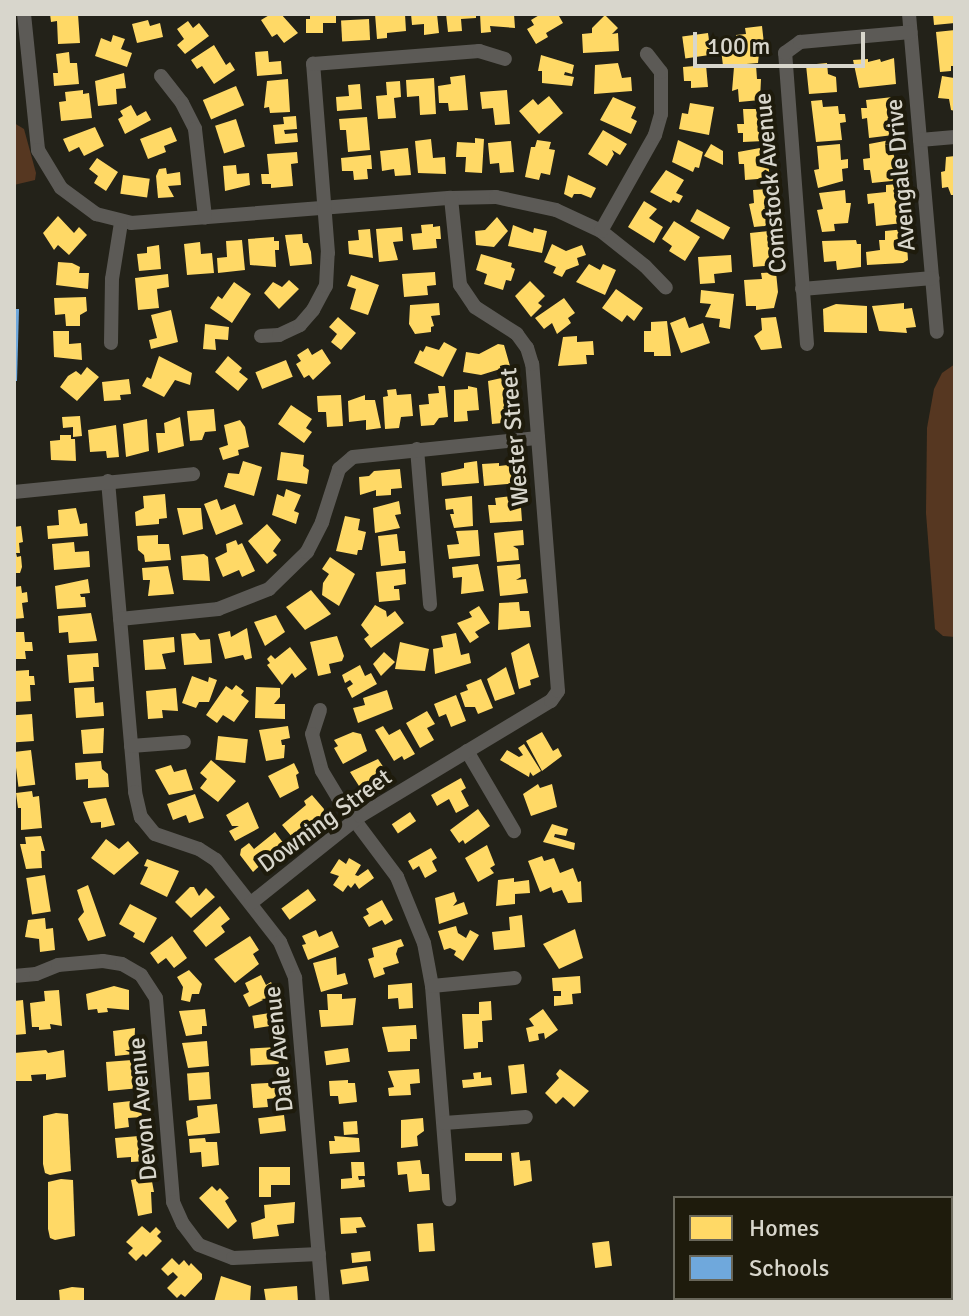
<!DOCTYPE html>
<html>
<head>
<meta charset="utf-8">
<style>
	body { margin:0 }
	#map { position:relative; width:969px; height:1316px; overflow:hidden; background:#232219; font-family:Signika,sans-serif }
	div>[style] { position:absolute }
	.green>* { inset:0; background:#563721 }
	.homes>* { inset:0; background:#ffd966; transform-origin:0 0 }
	.schools>* { inset:0; background:#6fa8dc }
	.minor>* { height:14px; margin:-7px; padding:0 7px; transform-origin:7px; border-radius:7px; background:#5c5a56 }
	span { translate:-50% -50%; white-space:nowrap; text-align:center; line-height:1.15; -webkit-text-stroke:8px #1e1b0c; paint-order:stroke }
	.street-label { font-size:24px; color:#d8d6cc }
	.frame { position:absolute; inset:0; border:16px solid #d8d6cc; pointer-events:none }
	.legend { position:absolute; left:673px; top:1196px; width:280px; height:104px; box-sizing:border-box; background:#1e1b0c; border:2px solid #686659; margin:0; padding:10px 14px; list-style:none; font-size:24px; color:#d8d6cc }
	.legend li { display:flex; align-items:center; gap:16px; height:40px }
	.legend b { width:40px; border:2px solid #686659 }
	.scale { position:absolute; left:693px; top:32px; width:172px; height:36px; box-sizing:border-box; border:4px solid #d8d6cc; border-top:0; padding-left:10px; font-size:24px; line-height:28px; white-space:nowrap; color:#d8d6cc; -webkit-text-stroke:6px #1e1b0c; paint-order:stroke }
</style>
</head>
<body>
<div id="map">
	<div class="green">
		<div style="clip-path:polygon(14px 123px,24px 129px,36px 173px,35px 180px,14px 185px)"></div>
		<div style="clip-path:polygon(955px 364px,955px 637px,943px 636px,935px 629px,926px 513px,927px 428px,934px 389px,942px 373px)"></div>
	</div>
	<div class="homes">
		<div style="clip-path:polygon(50px 14px,78px 14px,80px 43px,58px 44px,57px 21px,51px 22px)"></div>
		<div style="clip-path:polygon(271px 14px,281px 14px,298px 33px,284px 43px,277px 34px,272px 37px,261px 20px)"></div>
		<div style="clip-path:polygon(310px 14px,336px 14px,336px 23px,323px 23px,323px 33px,306px 33px,306px 19px,310px 19px)"></div>
		<div style="clip-path:polygon(375px 14px,405px 14px,406px 31px,387px 33px,387px 38px,377px 39px)"></div>
		<div style="clip-path:polygon(411px 14px,437px 14px,439px 33px,424px 35px,424px 24px,412px 25px)"></div>
		<div style="clip-path:polygon(446px 14px,476px 14px,476px 18px,461px 19px,462px 31px,448px 32px)"></div>
		<div style="clip-path:polygon(480px 14px,514px 14px,515px 28px,490px 26px,491px 32px,481px 33px)"></div>
		<div style="clip-path:polygon(541px 14px,562px 14px,559px 16px,563px 23px,546px 33px,548px 37px,536px 44px,527px 29px,534px 25px,531px 20px)"></div>
		<div style="clip-path:polygon(933px 14px,955px 14px,955px 23px,934px 25px)"></div>
		<div style="clip-path:polygon(605px 15px,618px 28px,612px 34px,618px 33px,619px 51px,583px 53px,582px 34px,592px 33px,592px 28px)"></div>
		<div style="left:369px;top:19px;width:21px;height:28px;rotate:87deg"></div>
		<div style="clip-path:polygon(148px 20px,150px 26px,160px 23px,163px 37px,137px 43px,132px 24px)"></div>
		<div style="clip-path:polygon(188px 21px,193px 28px,199px 23px,209px 36px,185px 54px,177px 45px,184px 39px,177px 29px)"></div>
		<div style="clip-path:polygon(762px 26px,764px 44px,760px 44px,758px 63px,723px 66px,721px 49px,732px 48px,733px 54px,738px 53px,736px 35px,746px 34px,745px 28px)"></div>
		<div style="clip-path:polygon(955px 30px,955px 66px,951px 66px,951px 71px,940px 72px,936px 32px)"></div>
		<div style="left:708px;top:33px;width:22px;height:26px;rotate:82deg"></div>
		<div style="clip-path:polygon(113px 35px,125px 39px,121px 49px,132px 53px,127px 67px,95px 56px,101px 38px,111px 42px)"></div>
		<div style="clip-path:polygon(214px 45px,226px 65px,230px 62px,235px 70px,214px 84px,202px 66px,197px 69px,191px 60px)"></div>
		<div style="clip-path:polygon(268px 51px,269px 62px,281px 61px,282px 74px,257px 76px,255px 52px)"></div>
		<div style="clip-path:polygon(69px 52px,70px 63px,77px 63px,79px 84px,54px 86px,53px 73px,58px 73px,56px 54px)"></div>
		<div style="clip-path:polygon(541px 55px,574px 65px,572px 74px,565px 72px,564px 75px,574px 77px,572px 86px,542px 83px,542px 71px,538px 71px)"></div>
		<div style="clip-path:polygon(894px 58px,896px 84px,859px 88px,853px 60px,868px 59px,868px 62px,880px 59px,881px 62px)"></div>
		<div style="clip-path:polygon(618px 63px,622px 78px,631px 77px,632px 91px,594px 94px,595px 65px)"></div>
		<div style="clip-path:polygon(827px 63px,828px 74px,836px 77px,837px 92px,809px 94px,806px 65px)"></div>
		<div style="clip-path:polygon(706px 65px,708px 87px,691px 88px,691px 81px,684px 81px,683px 67px)"></div>
		<div style="clip-path:polygon(756px 65px,757px 79px,761px 79px,760px 100px,739px 102px,738px 89px,732px 91px,734px 67px)"></div>
		<div style="clip-path:polygon(124px 73px,126px 88px,116px 89px,117px 104px,98px 106px,95px 81px)"></div>
		<div style="clip-path:polygon(465px 75px,468px 110px,449px 111px,448px 103px,439px 103px,438px 86px,451px 84px,450px 77px)"></div>
		<div style="clip-path:polygon(942px 76px,954px 78px,955px 111px,951px 110px,949px 99px,938px 98px)"></div>
		<div style="clip-path:polygon(434px 78px,436px 114px,420px 115px,419px 96px,407px 97px,406px 80px)"></div>
		<div style="clip-path:polygon(288px 79px,290px 112px,270px 113px,269px 107px,264px 108px,267px 81px)"></div>
		<div style="clip-path:polygon(400px 81px,401px 97px,394px 98px,396px 118px,378px 119px,376px 96px,387px 95px,386px 82px)"></div>
		<div style="clip-path:polygon(360px 84px,362px 109px,337px 111px,336px 97px,349px 96px,348px 85px)"></div>
		<div style="left:236px;top:86px;width:21px;height:36px;rotate:67deg"></div>
		<div style="clip-path:polygon(83px 90px,83px 94px,89px 93px,92px 118px,61px 121px,59px 102px,66px 101px,65px 92px)"></div>
		<div style="clip-path:polygon(507px 90px,510px 124px,495px 125px,493px 108px,482px 109px,480px 92px)"></div>
		<div style="clip-path:polygon(549px 96px,563px 113px,539px 134px,519px 111px,533px 99px,538px 105px)"></div>
		<div style="clip-path:polygon(613px 97px,636px 107px,631px 118px,637px 121px,631px 134px,600px 120px)"></div>
		<div style="clip-path:polygon(893px 97px,893px 135px,869px 138px,867px 118px,862px 119px,861px 108px,867px 108px,866px 100px)"></div>
		<div style="clip-path:polygon(822px 100px,823px 107px,838px 106px,839px 114px,845px 114px,846px 122px,840px 123px,842px 140px,816px 142px,811px 101px)"></div>
		<div style="clip-path:polygon(690px 103px,714px 107px,709px 135px,679px 129px,682px 113px,688px 114px)"></div>
		<div style="clip-path:polygon(131px 105px,137px 116px,146px 111px,151px 120px,125px 134px,118px 119px,123px 116px,120px 111px)"></div>
		<div style="clip-path:polygon(743px 109px,760px 109px,761px 121px,767px 128px,765px 141px,743px 142px,743px 133px,738px 133px,737px 124px,744px 124px)"></div>
		<div style="clip-path:polygon(296px 116px,297px 129px,284px 130px,285px 134px,297px 133px,298px 142px,275px 144px,273px 125px,284px 124px,283px 117px)"></div>
		<div style="clip-path:polygon(367px 117px,370px 150px,348px 152px,346px 130px,340px 130px,339px 119px)"></div>
		<div style="left:236px;top:119px;width:29px;height:22px;rotate:72deg"></div>
		<div style="clip-path:polygon(95px 127px,104px 146px,84px 156px,79px 147px,69px 152px,63px 139px)"></div>
		<div style="clip-path:polygon(171px 127px,177px 141px,164px 146px,166px 152px,148px 159px,140px 139px)"></div>
		<div style="clip-path:polygon(603px 130px,627px 144px,620px 155px,612px 150px,614px 154px,607px 166px,588px 154px)"></div>
		<div style="clip-path:polygon(475px 138px,484px 139px,482px 173px,465px 172px,466px 157px,456px 157px,457px 142px,475px 143px)"></div>
		<div style="clip-path:polygon(431px 139px,433px 158px,445px 157px,446px 174px,418px 173px,415px 141px)"></div>
		<div style="clip-path:polygon(537px 140px,551px 142px,549px 149px,555px 150px,550px 175px,541px 173px,539px 180px,525px 177px,531px 147px,535px 147px)"></div>
		<div style="clip-path:polygon(678px 140px,703px 152px,699px 168px,695px 167px,693px 172px,672px 162px)"></div>
		<div style="clip-path:polygon(890px 140px,895px 160px,899px 159px,901px 180px,872px 183px,870px 170px,864px 170px,863px 159px,870px 158px,869px 144px)"></div>
		<div style="clip-path:polygon(511px 141px,514px 172px,500px 173px,499px 163px,490px 164px,488px 143px)"></div>
		<div style="clip-path:polygon(711px 144px,723px 151px,723px 165px,704px 156px)"></div>
		<div style="clip-path:polygon(840px 144px,841px 160px,848px 159px,848px 168px,842px 169px,843px 181px,818px 188px,814px 170px,819px 169px,817px 146px)"></div>
		<div style="clip-path:polygon(408px 148px,411px 175px,395px 176px,394px 169px,382px 171px,380px 151px)"></div>
		<div style="clip-path:polygon(760px 148px,761px 156px,765px 156px,768px 163px,770px 178px,745px 180px,744px 164px,739px 164px,738px 152px)"></div>
		<div style="clip-path:polygon(297px 152px,298px 163px,291px 164px,293px 186px,271px 188px,271px 184px,262px 184px,261px 174px,269px 174px,267px 154px)"></div>
		<div style="clip-path:polygon(371px 155px,372px 169px,367px 169px,368px 179px,354px 180px,353px 171px,342px 171px,341px 158px)"></div>
		<div style="clip-path:polygon(955px 156px,955px 195px,951px 195px,948px 187px,942px 188px,941px 172px,945px 171px,946px 157px)"></div>
		<div style="clip-path:polygon(97px 158px,118px 172px,106px 191px,94px 183px,98px 176px,89px 169px)"></div>
		<div style="clip-path:polygon(236px 165px,237px 174px,249px 173px,250px 185px,225px 191px,223px 166px)"></div>
		<div style="clip-path:polygon(166px 168px,167px 174px,180px 172px,181px 185px,168px 186px,174px 197px,158px 198px,156px 176px,159px 169px)"></div>
		<div style="clip-path:polygon(666px 170px,684px 180px,676px 193px,683px 196px,679px 203px,673px 200px,671px 203px,650px 192px)"></div>
		<div style="left:123px;top:175px;width:27px;height:19px;rotate:8deg"></div>
		<div style="clip-path:polygon(568px 175px,596px 188px,591px 198px,581px 194px,574px 194px,572px 198px,564px 194px)"></div>
		<div style="clip-path:polygon(899px 184px,903px 223px,876px 226px,874px 203px,868px 204px,867px 194px,886px 192px,886px 185px)"></div>
		<div style="clip-path:polygon(768px 189px,775px 215px,765px 226px,754px 227px,749px 204px,754px 203px,753px 190px)"></div>
		<div style="clip-path:polygon(845px 190px,846px 203px,851px 203px,848px 223px,834px 224px,835px 231px,822px 232px,817px 210px,823px 209px,819px 193px)"></div>
		<div style="clip-path:polygon(644px 201px,657px 209px,649px 218px,663px 227px,654px 243px,628px 227px)"></div>
		<div style="left:697px;top:209px;width:38px;height:14px;rotate:29deg"></div>
		<div style="clip-path:polygon(58px 216px,74px 233px,79px 227px,87px 235px,69px 255px,58px 245px,54px 250px,43px 233px)"></div>
		<div style="clip-path:polygon(497px 217px,508px 231px,494px 247px,476px 245px,475px 231px,485px 230px)"></div>
		<div style="clip-path:polygon(674px 221px,700px 237px,685px 261px,669px 251px,672px 246px,662px 239px)"></div>
		<div style="clip-path:polygon(433px 224px,433px 227px,440px 226px,441px 239px,436px 239px,437px 248px,413px 250px,411px 234px,422px 233px,421px 225px)"></div>
		<div style="clip-path:polygon(513px 225px,533px 233px,534px 228px,547px 231px,542px 253px,508px 246px)"></div>
		<div style="clip-path:polygon(402px 227px,403px 241px,393px 242px,398px 260px,379px 262px,376px 229px)"></div>
		<div style="clip-path:polygon(370px 229px,373px 258px,349px 254px,348px 241px,359px 240px,358px 230px)"></div>
		<div style="clip-path:polygon(906px 229px,908px 260px,903px 263px,867px 265px,866px 252px,880px 250px,879px 240px,885px 240px,885px 231px)"></div>
		<div style="clip-path:polygon(769px 231px,769px 237px,776px 243px,776px 265px,753px 267px,750px 233px)"></div>
		<div style="clip-path:polygon(302px 234px,303px 243px,308px 243px,311px 252px,312px 264px,290px 266px,285px 235px)"></div>
		<div style="clip-path:polygon(274px 237px,274px 241px,279px 241px,279px 250px,275px 250px,276px 267px,250px 265px,248px 239px)"></div>
		<div style="clip-path:polygon(242px 240px,245px 270px,218px 273px,217px 258px,227px 257px,226px 241px)"></div>
		<div style="clip-path:polygon(856px 240px,857px 244px,861px 244px,861px 267px,837px 270px,836px 261px,824px 262px,822px 241px)"></div>
		<div style="clip-path:polygon(200px 242px,201px 254px,212px 253px,214px 273px,187px 275px,184px 244px)"></div>
		<div style="clip-path:polygon(552px 244px,566px 251px,582px 245px,586px 255px,577px 258px,579px 265px,566px 270px,562px 277px,553px 273px,556px 267px,544px 262px)"></div>
		<div style="clip-path:polygon(159px 245px,161px 269px,139px 271px,137px 254px,147px 253px,147px 247px)"></div>
		<div style="clip-path:polygon(481px 254px,512px 263px,511px 267px,515px 269px,511px 281px,506px 280px,503px 290px,484px 284px,487px 274px,476px 270px)"></div>
		<div style="clip-path:polygon(731px 255px,732px 272px,714px 274px,715px 283px,700px 284px,698px 257px)"></div>
		<div style="clip-path:polygon(58px 262px,72px 263px,80px 267px,79px 273px,89px 273px,88px 289px,56px 285px)"></div>
		<div style="clip-path:polygon(589px 264px,600px 270px,603px 264px,616px 270px,605px 295px,576px 282px)"></div>
		<div style="clip-path:polygon(435px 272px,436px 285px,427px 286px,428px 295px,404px 297px,402px 274px)"></div>
		<div style="clip-path:polygon(776px 272px,778px 292px,774px 308px,756px 310px,756px 306px,746px 306px,744px 280px,762px 279px,761px 273px)"></div>
		<div style="clip-path:polygon(168px 274px,169px 287px,157px 289px,159px 308px,138px 310px,135px 278px)"></div>
		<div style="clip-path:polygon(351px 275px,379px 285px,368px 315px,350px 309px,356px 289px,347px 286px)"></div>
		<div style="clip-path:polygon(289px 280px,299px 289px,279px 309px,264px 293px,273px 282px,282px 287px)"></div>
		<div style="clip-path:polygon(530px 281px,545px 296px,538px 303px,542px 306px,531px 317px,515px 296px)"></div>
		<div style="clip-path:polygon(234px 282px,251px 294px,232px 323px,210px 308px,218px 296px,222px 299px)"></div>
		<div style="clip-path:polygon(616px 289px,643px 308px,634px 321px,627px 315px,622px 322px,602px 308px)"></div>
		<div style="clip-path:polygon(701px 290px,734px 294px,730px 329px,719px 327px,720px 319px,705px 317px,711px 304px,700px 303px)"></div>
		<div style="clip-path:polygon(86px 297px,87px 311px,80px 315px,80px 326px,66px 326px,65px 314px,55px 315px,54px 298px)"></div>
		<div style="clip-path:polygon(564px 298px,575px 313px,568px 318px,571px 323px,557px 334px,552px 323px,544px 329px,535px 318px)"></div>
		<div style="clip-path:polygon(439px 303px,440px 315px,431px 316px,434px 326px,431px 327px,431px 332px,415px 334px,409px 324px,410px 305px)"></div>
		<div style="clip-path:polygon(904px 303px,904px 309px,912px 308px,916px 327px,906px 328px,907px 333px,879px 331px,872px 306px)"></div>
		<div style="clip-path:polygon(836px 304px,867px 306px,867px 333px,824px 332px,823px 309px)"></div>
		<div style="clip-path:polygon(171px 310px,178px 342px,151px 349px,149px 340px,157px 338px,151px 315px)"></div>
		<div style="clip-path:polygon(338px 317px,356px 333px,341px 350px,331px 342px,337px 334px,329px 327px)"></div>
		<div style="clip-path:polygon(685px 317px,689px 328px,703px 323px,710px 343px,681px 353px,670px 323px)"></div>
		<div style="clip-path:polygon(776px 317px,782px 348px,761px 350px,754px 336px,762px 330px,761px 318px)"></div>
		<div style="clip-path:polygon(667px 321px,671px 356px,654px 356px,654px 352px,644px 352px,644px 331px,651px 331px,651px 322px)"></div>
		<div style="clip-path:polygon(205px 324px,229px 327px,228px 340px,215px 339px,216px 350px,203px 349px)"></div>
		<div style="clip-path:polygon(53px 331px,69px 331px,69px 344px,81px 343px,82px 360px,54px 357px)"></div>
		<div style="clip-path:polygon(577px 336px,577px 342px,593px 341px,594px 355px,586px 355px,587px 364px,558px 366px,563px 337px)"></div>
		<div style="clip-path:polygon(444px 342px,457px 349px,443px 377px,414px 363px,420px 350px,423px 352px,426px 346px,439px 350px)"></div>
		<div style="clip-path:polygon(498px 344px,504px 345px,510px 366px,481px 375px,463px 372px,466px 352px,479px 354px)"></div>
		<div style="clip-path:polygon(308px 348px,312px 355px,322px 349px,331px 363px,313px 380px,309px 375px,304px 378px,296px 364px,301px 361px,297px 355px)"></div>
		<div style="clip-path:polygon(159px 356px,192px 373px,190px 385px,175px 380px,164px 397px,142px 386px,147px 377px,151px 379px)"></div>
		<div style="clip-path:polygon(228px 356px,242px 368px,239px 372px,248px 379px,238px 391px,215px 372px)"></div>
		<div style="left:286px;top:360px;width:18px;height:33px;rotate:68deg"></div>
		<div style="clip-path:polygon(87px 367px,99px 377px,77px 401px,60px 387px,68px 376px,76px 371px,81px 375px)"></div>
		<div style="clip-path:polygon(506px 377px,510px 393px,514px 392px,517px 413px,512px 422px,492px 424px,488px 381px)"></div>
		<div style="clip-path:polygon(129px 379px,131px 394px,120px 395px,121px 400px,104px 401px,102px 382px)"></div>
		<div style="clip-path:polygon(438px 386px,445px 386px,448px 417px,439px 418px,434px 425px,421px 426px,419px 405px,429px 404px,428px 394px,439px 393px)"></div>
		<div style="clip-path:polygon(468px 386px,477px 388px,479px 410px,467px 411px,468px 421px,454px 422px,454px 390px,468px 389px)"></div>
		<div style="clip-path:polygon(396px 389px,397px 395px,411px 394px,413px 416px,401px 417px,399px 428px,385px 429px,383px 397px,388px 396px,387px 390px)"></div>
		<div style="clip-path:polygon(341px 395px,343px 426px,327px 427px,326px 412px,318px 412px,317px 396px)"></div>
		<div style="clip-path:polygon(365px 395px,365px 400px,375px 400px,381px 428px,366px 430px,366px 420px,349px 422px,348px 401px)"></div>
		<div style="clip-path:polygon(291px 405px,312px 419px,306px 428px,312px 432px,304px 443px,278px 424px)"></div>
		<div style="clip-path:polygon(214px 409px,216px 431px,205px 432px,202px 440px,190px 441px,187px 411px)"></div>
		<div style="clip-path:polygon(80px 416px,82px 436px,73px 437px,73px 427px,63px 428px,62px 417px)"></div>
		<div style="clip-path:polygon(180px 417px,184px 446px,158px 453px,156px 433px,165px 433px,164px 423px)"></div>
		<div style="clip-path:polygon(147px 419px,149px 451px,126px 457px,123px 424px)"></div>
		<div style="clip-path:polygon(240px 420px,245px 427px,249px 447px,238px 450px,239px 455px,223px 460px,219px 448px,228px 445px,224px 425px)"></div>
		<div style="clip-path:polygon(116px 425px,119px 457px,107px 458px,106px 451px,90px 452px,88px 430px)"></div>
		<div style="clip-path:polygon(60px 435px,71px 435px,71px 439px,75px 439px,76px 461px,51px 460px,50px 441px,60px 440px)"></div>
		<div style="clip-path:polygon(281px 452px,304px 455px,303px 466px,309px 470px,307px 484px,277px 480px)"></div>
		<div style="clip-path:polygon(243px 461px,262px 467px,254px 496px,224px 487px,228px 473px,239px 474px)"></div>
		<div style="clip-path:polygon(477px 461px,479px 483px,442px 486px,441px 473px,464px 468px,464px 463px)"></div>
		<div style="clip-path:polygon(499px 463px,499px 466px,517px 464px,519px 483px,484px 486px,482px 464px)"></div>
		<div style="clip-path:polygon(400px 469px,402px 488px,391px 489px,391px 495px,376px 496px,376px 490px,360px 495px,359px 477px,369px 476px,374px 471px)"></div>
		<div style="clip-path:polygon(286px 489px,301px 495px,294px 511px,299px 513px,296px 524px,272px 515px,277px 494px,284px 497px)"></div>
		<div style="clip-path:polygon(165px 494px,167px 518px,159px 519px,159px 524px,136px 526px,135px 512px,144px 508px,143px 496px)"></div>
		<div style="clip-path:polygon(472px 496px,473px 526px,454px 528px,450px 514px,454px 514px,453px 509px,446px 510px,445px 499px)"></div>
		<div style="clip-path:polygon(513px 496px,514px 507px,521px 507px,522px 521px,490px 523px,488px 505px,496px 505px,495px 498px)"></div>
		<div style="clip-path:polygon(217px 499px,221px 510px,235px 504px,243px 524px,216px 535px,204px 504px)"></div>
		<div style="clip-path:polygon(399px 501px,401px 514px,395px 515px,400px 528px,375px 533px,373px 508px)"></div>
		<div style="clip-path:polygon(76px 508px,80px 524px,87px 523px,88px 536px,48px 539px,47px 526px,59px 525px,58px 510px)"></div>
		<div style="clip-path:polygon(177px 508px,201px 508px,203px 529px,183px 535px)"></div>
		<div style="clip-path:polygon(345px 516px,360px 519px,358px 530px,366px 532px,362px 550px,358px 550px,357px 555px,336px 551px)"></div>
		<div style="clip-path:polygon(267px 524px,281px 540px,273px 551px,277px 555px,267px 564px,248px 541px)"></div>
		<div style="clip-path:polygon(21px 526px,23px 542px,19px 543px,20px 553px,16px 553px,17px 557px,21px 556px,22px 567px,20px 573px,14px 573px,14px 527px)"></div>
		<div style="clip-path:polygon(478px 530px,480px 556px,449px 559px,447px 545px,459px 544px,456px 531px)"></div>
		<div style="clip-path:polygon(523px 530px,524px 545px,513px 546px,518px 549px,519px 560px,497px 562px,494px 533px)"></div>
		<div style="clip-path:polygon(397px 534px,399px 551px,405px 551px,406px 563px,381px 566px,378px 536px)"></div>
		<div style="clip-path:polygon(158px 535px,158px 544px,169px 544px,171px 560px,145px 562px,144px 555px,138px 550px,137px 536px)"></div>
		<div style="clip-path:polygon(236px 540px,238px 545px,242px 543px,255px 571px,242px 577px,239px 570px,223px 577px,215px 558px,227px 552px,226px 544px)"></div>
		<div style="clip-path:polygon(74px 542px,75px 552px,89px 551px,90px 567px,54px 570px,52px 544px)"></div>
		<div style="clip-path:polygon(204px 554px,208px 557px,210px 581px,183px 580px,181px 556px)"></div>
		<div style="clip-path:polygon(330px 557px,355px 574px,339px 606px,322px 595px,323px 583px,329px 574px,322px 569px)"></div>
		<div style="clip-path:polygon(478px 564px,484px 591px,461px 594px,462px 577px,453px 578px,452px 567px)"></div>
		<div style="clip-path:polygon(520px 564px,521px 577px,516px 580px,526px 579px,528px 593px,500px 596px,497px 566px)"></div>
		<div style="clip-path:polygon(168px 566px,174px 594px,148px 596px,150px 580px,143px 580px,142px 568px)"></div>
		<div style="clip-path:polygon(405px 569px,406px 584px,394px 586px,394px 589px,399px 589px,400px 600px,379px 602px,376px 572px)"></div>
		<div style="clip-path:polygon(88px 579px,90px 593px,80px 594px,81px 597px,85px 597px,86px 607px,57px 609px,55px 586px)"></div>
		<div style="clip-path:polygon(21px 586px,22px 593px,27px 592px,28px 602px,22px 603px,24px 618px,14px 619px,14px 587px)"></div>
		<div style="clip-path:polygon(311px 590px,331px 614px,305px 630px,286px 607px)"></div>
		<div style="clip-path:polygon(519px 602px,520px 611px,529px 611px,531px 627px,498px 630px,499px 603px)"></div>
		<div style="clip-path:polygon(375px 605px,386px 611px,387px 617px,395px 611px,404px 623px,371px 648px,364px 639px,369px 635px,361px 625px)"></div>
		<div style="clip-path:polygon(479px 606px,490px 623px,475px 632px,479px 637px,470px 643px,457px 623px,472px 617px,469px 612px)"></div>
		<div style="clip-path:polygon(91px 613px,97px 641px,69px 643px,68px 632px,59px 633px,58px 616px)"></div>
		<div style="clip-path:polygon(276px 615px,285px 632px,265px 646px,254px 622px)"></div>
		<div style="clip-path:polygon(247px 628px,252px 658px,245px 660px,243px 655px,225px 659px,218px 634px,230px 631px,231px 637px)"></div>
		<div style="clip-path:polygon(14px 632px,24px 632px,25px 642px,32px 642px,33px 651px,25px 651px,26px 659px,14px 659px)"></div>
		<div style="clip-path:polygon(195px 633px,200px 640px,210px 639px,212px 663px,184px 665px,181px 634px)"></div>
		<div style="clip-path:polygon(456px 633px,461px 655px,469px 653px,471px 663px,435px 674px,433px 649px,443px 647px,441px 636px)"></div>
		<div style="clip-path:polygon(337px 636px,344px 656px,342px 661px,329px 664px,331px 673px,318px 676px,310px 642px)"></div>
		<div style="clip-path:polygon(174px 637px,175px 652px,162px 654px,166px 669px,145px 670px,143px 640px)"></div>
		<div style="clip-path:polygon(400px 642px,429px 649px,425px 671px,395px 669px)"></div>
		<div style="clip-path:polygon(529px 643px,539px 677px,530px 680px,531px 685px,519px 689px,511px 653px)"></div>
		<div style="clip-path:polygon(290px 647px,307px 669px,295px 678px,292px 673px,282px 685px,267px 665px,270px 663px,267px 659px,271px 655px,275px 659px)"></div>
		<div style="clip-path:polygon(384px 652px,395px 662px,381px 676px,373px 664px)"></div>
		<div style="clip-path:polygon(98px 653px,99px 667px,93px 667px,94px 681px,69px 683px,67px 655px)"></div>
		<div style="clip-path:polygon(360px 665px,365px 676px,371px 673px,377px 684px,352px 698px,347px 688px,353px 684px,350px 680px,345px 683px,342px 675px)"></div>
		<div style="clip-path:polygon(506px 667px,515px 694px,495px 701px,487px 679px)"></div>
		<div style="clip-path:polygon(29px 670px,29px 676px,34px 676px,35px 685px,30px 685px,31px 701px,14px 702px,14px 671px)"></div>
		<div style="clip-path:polygon(192px 676px,208px 682px,209px 677px,217px 680px,209px 702px,199px 702px,196px 708px,182px 703px)"></div>
		<div style="clip-path:polygon(481px 679px,493px 708px,478px 714px,475px 707px,465px 707px,460px 693px,468px 690px,466px 685px)"></div>
		<div style="clip-path:polygon(236px 685px,244px 691px,241px 695px,249px 701px,234px 722px,223px 715px,217px 723px,206px 715px,226px 686px,232px 690px)"></div>
		<div style="clip-path:polygon(94px 687px,95px 703px,103px 702px,104px 716px,76px 718px,74px 688px)"></div>
		<div style="clip-path:polygon(256px 687px,280px 688px,280px 697px,274px 704px,285px 704px,285px 719px,255px 718px)"></div>
		<div style="clip-path:polygon(176px 688px,178px 711px,162px 710px,163px 718px,148px 719px,146px 691px)"></div>
		<div style="clip-path:polygon(387px 690px,393px 709px,358px 723px,353px 708px,365px 705px,363px 698px)"></div>
		<div style="clip-path:polygon(456px 695px,466px 721px,451px 727px,446px 714px,439px 717px,434px 704px)"></div>
		<div style="clip-path:polygon(427px 711px,435px 724px,427px 728px,434px 740px,420px 748px,406px 723px)"></div>
		<div style="left:32px;top:714px;width:27px;height:18px;rotate:86deg"></div>
		<div style="clip-path:polygon(288px 726px,290px 738px,281px 740px,282px 745px,285px 745px,284px 758px,266px 761px,259px 730px)"></div>
		<div style="clip-path:polygon(383px 726px,389px 735px,400px 729px,415px 754px,404px 760px,402px 756px,394px 761px,375px 730px)"></div>
		<div style="clip-path:polygon(104px 728px,103px 753px,83px 754px,81px 730px)"></div>
		<div style="clip-path:polygon(353px 732px,361px 734px,367px 751px,343px 764px,334px 748px,338px 746px,334px 740px)"></div>
		<div style="clip-path:polygon(542px 732px,553px 751px,558px 748px,562px 756px,542px 771px,526px 741px)"></div>
		<div style="left:218px;top:736px;width:30px;height:24px;rotate:6deg"></div>
		<div style="clip-path:polygon(524px 744px,541px 771px,533px 776px,530px 772px,529px 777px,500px 760px,507px 750px,519px 757px,523px 755px,518px 748px)"></div>
		<div style="left:31px;top:750px;width:35px;height:17px;rotate:83deg"></div>
		<div style="clip-path:polygon(378px 759px,386px 771px,364px 788px,362px 784px,359px 786px,350px 772px)"></div>
		<div style="clip-path:polygon(211px 760px,236px 781px,218px 802px,200px 788px,207px 779px,200px 773px)"></div>
		<div style="clip-path:polygon(101px 761px,102px 769px,108px 774px,109px 787px,88px 788px,88px 779px,76px 780px,75px 763px)"></div>
		<div style="clip-path:polygon(294px 763px,299px 773px,296px 775px,299px 788px,280px 798px,268px 776px)"></div>
		<div style="clip-path:polygon(171px 765px,174px 772px,186px 769px,193px 790px,169px 795px,155px 770px)"></div>
		<div style="clip-path:polygon(461px 778px,466px 788px,461px 791px,469px 806px,456px 813px,449px 799px,437px 806px,431px 795px)"></div>
		<div style="clip-path:polygon(538px 784px,540px 788px,552px 784px,557px 807px,531px 816px,523px 794px)"></div>
		<div style="clip-path:polygon(32px 791px,33px 797px,39px 796px,42px 828px,21px 830px,21px 808px,18px 808px,16px 793px)"></div>
		<div style="clip-path:polygon(195px 794px,204px 818px,189px 823px,186px 815px,173px 820px,167px 804px)"></div>
		<div style="clip-path:polygon(312px 795px,324px 809px,322px 820px,292px 837px,282px 825px,306px 805px,304px 801px)"></div>
		<div style="clip-path:polygon(106px 798px,115px 825px,101px 828px,101px 822px,91px 823px,83px 802px)"></div>
		<div style="clip-path:polygon(248px 802px,259px 828px,235px 841px,229px 831px,239px 826px,232px 826px,226px 815px)"></div>
		<div style="clip-path:polygon(478px 809px,490px 826px,465px 844px,463px 840px,459px 843px,450px 830px)"></div>
		<div style="left:410px;top:812px;width:11px;height:22px;rotate:56deg"></div>
		<div style="clip-path:polygon(552px 824px,568px 829px,566px 836px,555px 834px,554px 837px,575px 843px,574px 850px,543px 842px)"></div>
		<div style="clip-path:polygon(275px 832px,284px 844px,253px 872px,240px 855px,241px 849px,249px 843px,254px 849px)"></div>
		<div style="clip-path:polygon(41px 836px,45px 851px,41px 851px,42px 868px,26px 869px,20px 844px,26px 844px,25px 837px)"></div>
		<div style="clip-path:polygon(106px 839px,119px 849px,128px 841px,139px 853px,114px 875px,91px 858px)"></div>
		<div style="clip-path:polygon(487px 845px,495px 865px,490px 868px,494px 873px,478px 882px,465px 858px)"></div>
		<div style="clip-path:polygon(431px 848px,437px 858px,432px 861px,437px 871px,425px 878px,419px 866px,413px 870px,408px 861px)"></div>
		<div style="clip-path:polygon(542px 856px,544px 861px,554px 858px,560px 873px,573px 868px,578px 882px,581px 881px,582px 902px,568px 903px,562px 890px,553px 893px,551px 887px,540px 892px,528px 861px)"></div>
		<div style="clip-path:polygon(349px 858px,361px 865px,355px 875px,358px 876px,368px 869px,374px 878px,359px 889px,355px 883px,351px 888px,348px 885px,343px 892px,333px 885px,339px 876px,330px 873px,339px 859px,346px 864px)"></div>
		<div style="clip-path:polygon(147px 859px,179px 871px,167px 897px,140px 884px,148px 867px,144px 866px)"></div>
		<div style="left:45px;top:875px;width:37px;height:19px;rotate:81deg"></div>
		<div style="clip-path:polygon(514px 878px,514px 882px,529px 880px,530px 893px,515px 894px,515px 904px,496px 906px,498px 880px)"></div>
		<div style="clip-path:polygon(88px 885px,106px 936px,88px 941px,78px 919px,84px 912px,77px 890px)"></div>
		<div style="clip-path:polygon(190px 887px,194px 887px,199px 896px,206px 888px,215px 897px,191px 918px,175px 902px)"></div>
		<div style="left:308px;top:889px;width:14px;height:33px;rotate:54deg"></div>
		<div style="clip-path:polygon(454px 892px,457px 901px,453px 906px,464px 902px,468px 914px,439px 924px,435px 898px)"></div>
		<div style="clip-path:polygon(382px 900px,393px 920px,385px 925px,382px 920px,369px 927px,363px 917px,369px 914px,366px 909px)"></div>
		<div style="clip-path:polygon(130px 904px,157px 918px,144px 943px,133px 937px,135px 933px,119px 924px)"></div>
		<div style="clip-path:polygon(220px 906px,230px 919px,221px 926px,225px 932px,206px 947px,193px 931px)"></div>
		<div style="clip-path:polygon(522px 915px,525px 947px,494px 950px,492px 932px,510px 930px,509px 917px)"></div>
		<div style="clip-path:polygon(45px 918px,46px 929px,53px 928px,55px 950px,40px 952px,39px 939px,25px 937px,28px 920px)"></div>
		<div style="clip-path:polygon(456px 926px,458px 933px,466px 938px,470px 930px,479px 935px,463px 961px,454px 955px,456px 951px,450px 948px,444px 950px,438px 931px)"></div>
		<div style="clip-path:polygon(575px 929px,583px 958px,559px 969px,543px 944px)"></div>
		<div style="clip-path:polygon(316px 930px,319px 937px,332px 931px,339px 947px,308px 960px,302px 945px,306px 944px,302px 936px)"></div>
		<div style="clip-path:polygon(172px 936px,187px 958px,174px 968px,166px 958px,158px 964px,150px 953px)"></div>
		<div style="clip-path:polygon(250px 936px,259px 950px,253px 954px,259px 964px,235px 983px,214px 959px)"></div>
		<div style="clip-path:polygon(401px 939px,404px 946px,398px 948px,396px 954px,399px 963px,383px 968px,385px 974px,374px 978px,368px 959px,374px 957px,372px 948px)"></div>
		<div style="clip-path:polygon(336px 957px,337px 975px,345px 973px,348px 984px,321px 992px,313px 963px)"></div>
		<div style="clip-path:polygon(189px 970px,202px 984px,199px 994px,192px 994px,190px 1002px,181px 1000px,183px 987px,177px 977px)"></div>
		<div style="clip-path:polygon(261px 975px,266px 985px,271px 982px,277px 993px,249px 1007px,243px 995px,249px 992px,245px 983px)"></div>
		<div style="clip-path:polygon(580px 976px,581px 993px,572px 994px,573px 1004px,554px 1006px,554px 996px,561px 996px,561px 991px,553px 991px,552px 978px)"></div>
		<div style="clip-path:polygon(412px 983px,413px 1008px,399px 1009px,398px 998px,388px 999px,388px 985px)"></div>
		<div style="clip-path:polygon(114px 986px,129px 990px,129px 1010px,107px 1008px,108px 1012px,98px 1013px,97px 1009px,88px 1010px,86px 994px)"></div>
		<div style="clip-path:polygon(59px 990px,62px 1026px,50px 1024px,51px 1029px,39px 1030px,39px 1027px,32px 1027px,30px 1003px,45px 1001px,44px 991px)"></div>
		<div style="clip-path:polygon(327px 994px,342px 994px,342px 999px,356px 998px,353px 1025px,321px 1027px,319px 1010px,328px 1010px)"></div>
		<div style="clip-path:polygon(23px 1000px,26px 1034px,14px 1035px,14px 1001px)"></div>
		<div style="clip-path:polygon(491px 1001px,492px 1020px,482px 1021px,483px 1042px,478px 1042px,478px 1048px,464px 1049px,462px 1014px,479px 1014px,479px 1002px)"></div>
		<div style="clip-path:polygon(205px 1009px,207px 1026px,202px 1026px,202px 1034px,186px 1036px,179px 1011px)"></div>
		<div style="clip-path:polygon(543px 1009px,558px 1030px,545px 1039px,544px 1033px,538px 1034px,539px 1040px,529px 1042px,526px 1028px,534px 1026px,529px 1019px)"></div>
		<div style="left:276px;top:1012px;width:13px;height:24px;rotate:81deg"></div>
		<div style="clip-path:polygon(416px 1025px,417px 1039px,410px 1039px,410px 1051px,388px 1052px,382px 1027px)"></div>
		<div style="clip-path:polygon(135px 1028px,134px 1054px,115px 1056px,113px 1031px)"></div>
		<div style="clip-path:polygon(207px 1041px,209px 1066px,188px 1068px,182px 1043px)"></div>
		<div style="left:278px;top:1047px;width:17px;height:28px;rotate:87deg"></div>
		<div style="left:348px;top:1048px;width:14px;height:24px;rotate:82deg"></div>
		<div style="clip-path:polygon(46px 1050px,48px 1053px,64px 1050px,66px 1077px,46px 1080px,46px 1074px,31px 1075px,32px 1081px,14px 1081px,14px 1053px)"></div>
		<div style="clip-path:polygon(132px 1060px,132px 1070px,139px 1075px,140px 1088px,108px 1091px,106px 1062px)"></div>
		<div style="left:524px;top:1064px;width:29px;height:16px;rotate:84deg"></div>
		<div style="clip-path:polygon(419px 1069px,420px 1083px,410px 1084px,411px 1095px,389px 1096px,388px 1088px,394px 1087px,388px 1071px)"></div>
		<div style="clip-path:polygon(560px 1069px,589px 1091px,574px 1107px,563px 1097px,556px 1104px,545px 1093px,559px 1078px,556px 1074px)"></div>
		<div style="left:209px;top:1072px;width:27px;height:22px;rotate:86deg"></div>
		<div style="clip-path:polygon(481px 1072px,481px 1078px,491px 1077px,492px 1085px,463px 1088px,462px 1080px,474px 1079px,473px 1073px)"></div>
		<div style="clip-path:polygon(348px 1080px,348px 1083px,355px 1083px,357px 1102px,339px 1104px,338px 1096px,330px 1096px,329px 1081px)"></div>
		<div style="clip-path:polygon(286px 1082px,287px 1097px,267px 1099px,268px 1107px,253px 1108px,251px 1084px)"></div>
		<div style="clip-path:polygon(140px 1100px,142px 1117px,128px 1118px,129px 1127px,115px 1129px,113px 1103px)"></div>
		<div style="clip-path:polygon(217px 1104px,220px 1133px,188px 1136px,186px 1121px,198px 1117px,197px 1106px)"></div>
		<div style="clip-path:polygon(56px 1113px,68px 1114px,71px 1171px,50px 1175px,45px 1173px,43px 1164px,43px 1116px)"></div>
		<div style="left:284px;top:1115px;width:16px;height:26px;rotate:83deg"></div>
		<div style="clip-path:polygon(423px 1118px,424px 1131px,417px 1136px,418px 1146px,401px 1148px,401px 1120px)"></div>
		<div style="left:357px;top:1121px;width:13px;height:14px;rotate:86deg"></div>
		<div style="clip-path:polygon(139px 1136px,139px 1147px,145px 1146px,146px 1161px,131px 1162px,131px 1157px,117px 1158px,115px 1138px)"></div>
		<div style="clip-path:polygon(334px 1136px,359px 1138px,360px 1152px,330px 1154px,329px 1141px,335px 1141px)"></div>
		<div style="clip-path:polygon(205px 1138px,206px 1142px,217px 1142px,219px 1165px,202px 1167px,201px 1152px,190px 1153px,189px 1139px)"></div>
		<div style="clip-path:polygon(519px 1152px,520px 1161px,530px 1160px,532px 1181px,514px 1186px,511px 1153px)"></div>
		<div style="left:502px;top:1153px;width:8px;height:37px;rotate:90deg"></div>
		<div style="clip-path:polygon(420px 1160px,422px 1174px,429px 1174px,430px 1190px,409px 1192px,407px 1174px,398px 1175px,397px 1162px)"></div>
		<div style="clip-path:polygon(351px 1162px,364px 1162px,365px 1176px,358px 1176px,359px 1180px,364px 1179px,365px 1187px,341px 1189px,341px 1179px,352px 1178px)"></div>
		<div style="clip-path:polygon(259px 1167px,290px 1167px,290px 1185px,271px 1185px,271px 1197px,259px 1197px)"></div>
		<div style="clip-path:polygon(151px 1176px,154px 1192px,151px 1192px,152px 1213px,138px 1216px,131px 1180px)"></div>
		<div style="clip-path:polygon(61px 1179px,73px 1180px,75px 1236px,55px 1240px,50px 1238px,48px 1229px,48px 1182px)"></div>
		<div style="clip-path:polygon(212px 1186px,217px 1191px,220px 1188px,229px 1198px,225px 1201px,237px 1221px,228px 1229px,199px 1198px)"></div>
		<div style="clip-path:polygon(295px 1202px,294px 1223px,277px 1225px,279px 1236px,253px 1239px,251px 1223px,265px 1218px,264px 1205px)"></div>
		<div style="clip-path:polygon(361px 1217px,366px 1227px,356px 1228px,357px 1233px,341px 1234px,340px 1218px)"></div>
		<div style="left:433px;top:1223px;width:28px;height:16px;rotate:86deg"></div>
		<div style="clip-path:polygon(142px 1226px,150px 1233px,156px 1227px,161px 1232px,157px 1236px,162px 1241px,146px 1257px,143px 1254px,136px 1261px,128px 1253px,133px 1248px,126px 1242px)"></div>
		<div style="left:609px;top:1241px;width:25px;height:17px;rotate:83deg"></div>
		<div style="left:370px;top:1251px;width:10px;height:19px;rotate:84deg"></div>
		<div style="clip-path:polygon(172px 1258px,179px 1265px,184px 1260px,189px 1266px,191px 1263px,202px 1274px,202px 1279px,185px 1297px,181px 1294px,177px 1298px,167px 1288px,178px 1277px,173px 1272px,168px 1276px,161px 1269px)"></div>
		<div style="left:367px;top:1266px;width:15px;height:27px;rotate:82deg"></div>
		<div style="clip-path:polygon(221px 1276px,251px 1286px,250px 1302px,214px 1302px)"></div>
		<div style="clip-path:polygon(297px 1286px,298px 1302px,266px 1302px,264px 1289px)"></div>
		<div style="clip-path:polygon(72px 1287px,84px 1288px,84px 1302px,60px 1302px,59px 1290px)"></div>
	</div>
	<div class="schools">
		<div style="clip-path:polygon(14px 309px,19px 309px,17px 381px,14px 381px)"></div>
	</div>
	<div class="minor">
		<div style="left:24px;top:14px;width:137px;rotate:84.1deg"></div>
		<div style="left:38px;top:150px;width:44px;rotate:58.8deg"></div>
		<div style="left:61px;top:188px;width:44px;rotate:36.6deg"></div>
		<div style="left:96px;top:214px;width:36px;rotate:14deg"></div>
		<div style="left:131px;top:223px;width:321px;rotate:-4.5deg"></div>
		<div style="left:451px;top:198px;width:45px;rotate:-1.3deg"></div>
		<div style="left:496px;top:197px;width:61px;rotate:12.2deg"></div>
		<div style="left:556px;top:210px;width:50px;rotate:25deg"></div>
		<div style="left:601px;top:231px;width:56px;rotate:38.5deg"></div>
		<div style="left:645px;top:266px;width:30px;rotate:46deg"></div>
		<div style="left:909px;top:14px;width:319px;rotate:85deg"></div>
		<div style="left:161px;top:76px;width:34px;rotate:52deg"></div>
		<div style="left:182px;top:103px;width:29px;rotate:63deg"></div>
		<div style="left:195px;top:129px;width:89px;rotate:83.5deg"></div>
		<div style="left:920px;top:140px;width:35px;rotate:-5deg"></div>
		<div style="left:601px;top:231px;width:110px;rotate:-60.6deg"></div>
		<div style="left:655px;top:135px;width:22px;rotate:-74deg"></div>
		<div style="left:661px;top:114px;width:42px;rotate:-90deg"></div>
		<div style="left:661px;top:72px;width:23px;rotate:-128deg"></div>
		<div style="left:802px;top:289px;width:131px;rotate:-4.8deg"></div>
		<div style="left:261px;top:336px;width:18px;rotate:-3deg"></div>
		<div style="left:279px;top:335px;width:23px;rotate:-25deg"></div>
		<div style="left:300px;top:325px;width:20px;rotate:-49deg"></div>
		<div style="left:313px;top:310px;width:27px;rotate:-62deg"></div>
		<div style="left:326px;top:286px;width:33px;rotate:-87deg"></div>
		<div style="left:328px;top:253px;width:190px;rotate:-94.5deg"></div>
		<div style="left:313px;top:64px;width:167px;rotate:-4.5deg"></div>
		<div style="left:479px;top:51px;width:27px;rotate:17deg"></div>
		<div style="left:111px;top:343px;width:64px;rotate:-89.1deg"></div>
		<div style="left:112px;top:279px;width:57px;rotate:-80.9deg"></div>
		<div style="left:807px;top:344px;width:292px;rotate:-94.3deg"></div>
		<div style="left:785px;top:53px;width:19px;rotate:-36deg"></div>
		<div style="left:800px;top:42px;width:111px;rotate:-5.1deg"></div>
		<div style="left:417px;top:449px;width:156px;rotate:85.2deg"></div>
		<div style="left:108px;top:481px;width:312px;rotate:85deg"></div>
		<div style="left:135px;top:792px;width:26px;rotate:77deg"></div>
		<div style="left:141px;top:817px;width:22px;rotate:51deg"></div>
		<div style="left:155px;top:834px;width:46px;rotate:18.8deg"></div>
		<div style="left:199px;top:849px;width:20px;rotate:33deg"></div>
		<div style="left:216px;top:860px;width:104px;rotate:52deg"></div>
		<div style="left:280px;top:942px;width:39px;rotate:67deg"></div>
		<div style="left:295px;top:978px;width:325px;rotate:85.1deg"></div>
		<div style="left:14px;top:492px;width:180px;rotate:-5.7deg"></div>
		<div style="left:120px;top:619px;width:99px;rotate:-5.8deg"></div>
		<div style="left:218px;top:609px;width:55px;rotate:-21.4deg"></div>
		<div style="left:269px;top:589px;width:53px;rotate:-44.2deg"></div>
		<div style="left:307px;top:552px;width:34px;rotate:-63deg"></div>
		<div style="left:322px;top:522px;width:56px;rotate:-72.2deg"></div>
		<div style="left:339px;top:469px;width:18px;rotate:-41deg"></div>
		<div style="left:353px;top:457px;width:186px;rotate:-5.9deg"></div>
		<div style="left:320px;top:710px;width:25px;rotate:108deg"></div>
		<div style="left:312px;top:734px;width:38px;rotate:75deg"></div>
		<div style="left:322px;top:771px;width:31px;rotate:59deg"></div>
		<div style="left:338px;top:798px;width:99px;rotate:53.2deg"></div>
		<div style="left:397px;top:877px;width:71px;rotate:67.8deg"></div>
		<div style="left:424px;top:943px;width:44px;rotate:79.5deg"></div>
		<div style="left:432px;top:986px;width:214px;rotate:85.4deg"></div>
		<div style="left:131px;top:746px;width:53px;rotate:-4.3deg"></div>
		<div style="left:467px;top:751px;width:93px;rotate:59.6deg"></div>
		<div style="left:251px;top:903px;width:139px;rotate:-38.6deg"></div>
		<div style="left:360px;top:816px;width:223px;rotate:-31.1deg"></div>
		<div style="left:551px;top:701px;width:12px;rotate:-55deg"></div>
		<div style="left:558px;top:691px;width:328px;rotate:-94.5deg"></div>
		<div style="left:532px;top:364px;width:17px;rotate:-107deg"></div>
		<div style="left:527px;top:348px;width:17px;rotate:-126deg"></div>
		<div style="left:517px;top:334px;width:50px;rotate:-147.3deg"></div>
		<div style="left:475px;top:307px;width:27px;rotate:-124deg"></div>
		<div style="left:460px;top:285px;width:87px;rotate:-95.9deg"></div>
		<div style="left:14px;top:976px;width:22px;rotate:-5deg"></div>
		<div style="left:36px;top:974px;width:24px;rotate:-22deg"></div>
		<div style="left:58px;top:965px;width:45px;rotate:-5.1deg"></div>
		<div style="left:103px;top:961px;width:19px;rotate:9deg"></div>
		<div style="left:122px;top:964px;width:22px;rotate:30deg"></div>
		<div style="left:141px;top:975px;width:27px;rotate:57deg"></div>
		<div style="left:156px;top:998px;width:205px;rotate:85.2deg"></div>
		<div style="left:173px;top:1202px;width:24px;rotate:66deg"></div>
		<div style="left:183px;top:1224px;width:26px;rotate:53deg"></div>
		<div style="left:199px;top:1245px;width:36px;rotate:21deg"></div>
		<div style="left:233px;top:1258px;width:86px;rotate:-2.7deg"></div>
		<div style="left:432px;top:986px;width:83px;rotate:-5.5deg"></div>
		<div style="left:444px;top:1123px;width:82px;rotate:-4.2deg"></div>
	</div>
	<div class="street-label">
		<span style="left:901px;top:175px;rotate:-95deg">Avengale Drive</span>
		<span style="left:771px;top:183px;rotate:-95deg">Comstock Avenue</span>
		<span style="left:515px;top:437px;rotate:-95deg">Wester Street</span>
		<span style="left:325px;top:821px;rotate:-36deg">Downing Street</span>
		<span style="left:279px;top:1049px;rotate:-96deg">Dale Avenue</span>
		<span style="left:143px;top:1109px;rotate:-95deg">Devon Avenue</span>
	</div>
	<div class="frame"></div>
	<ul class="legend">
	<li><b style="height:22px;background:#ffd966"></b>Homes</li>
	<li><b style="height:22px;background:#6fa8dc"></b>Schools</li>
	</ul>
	<div class="scale">100 m</div>
</div>
</body>
</html>
